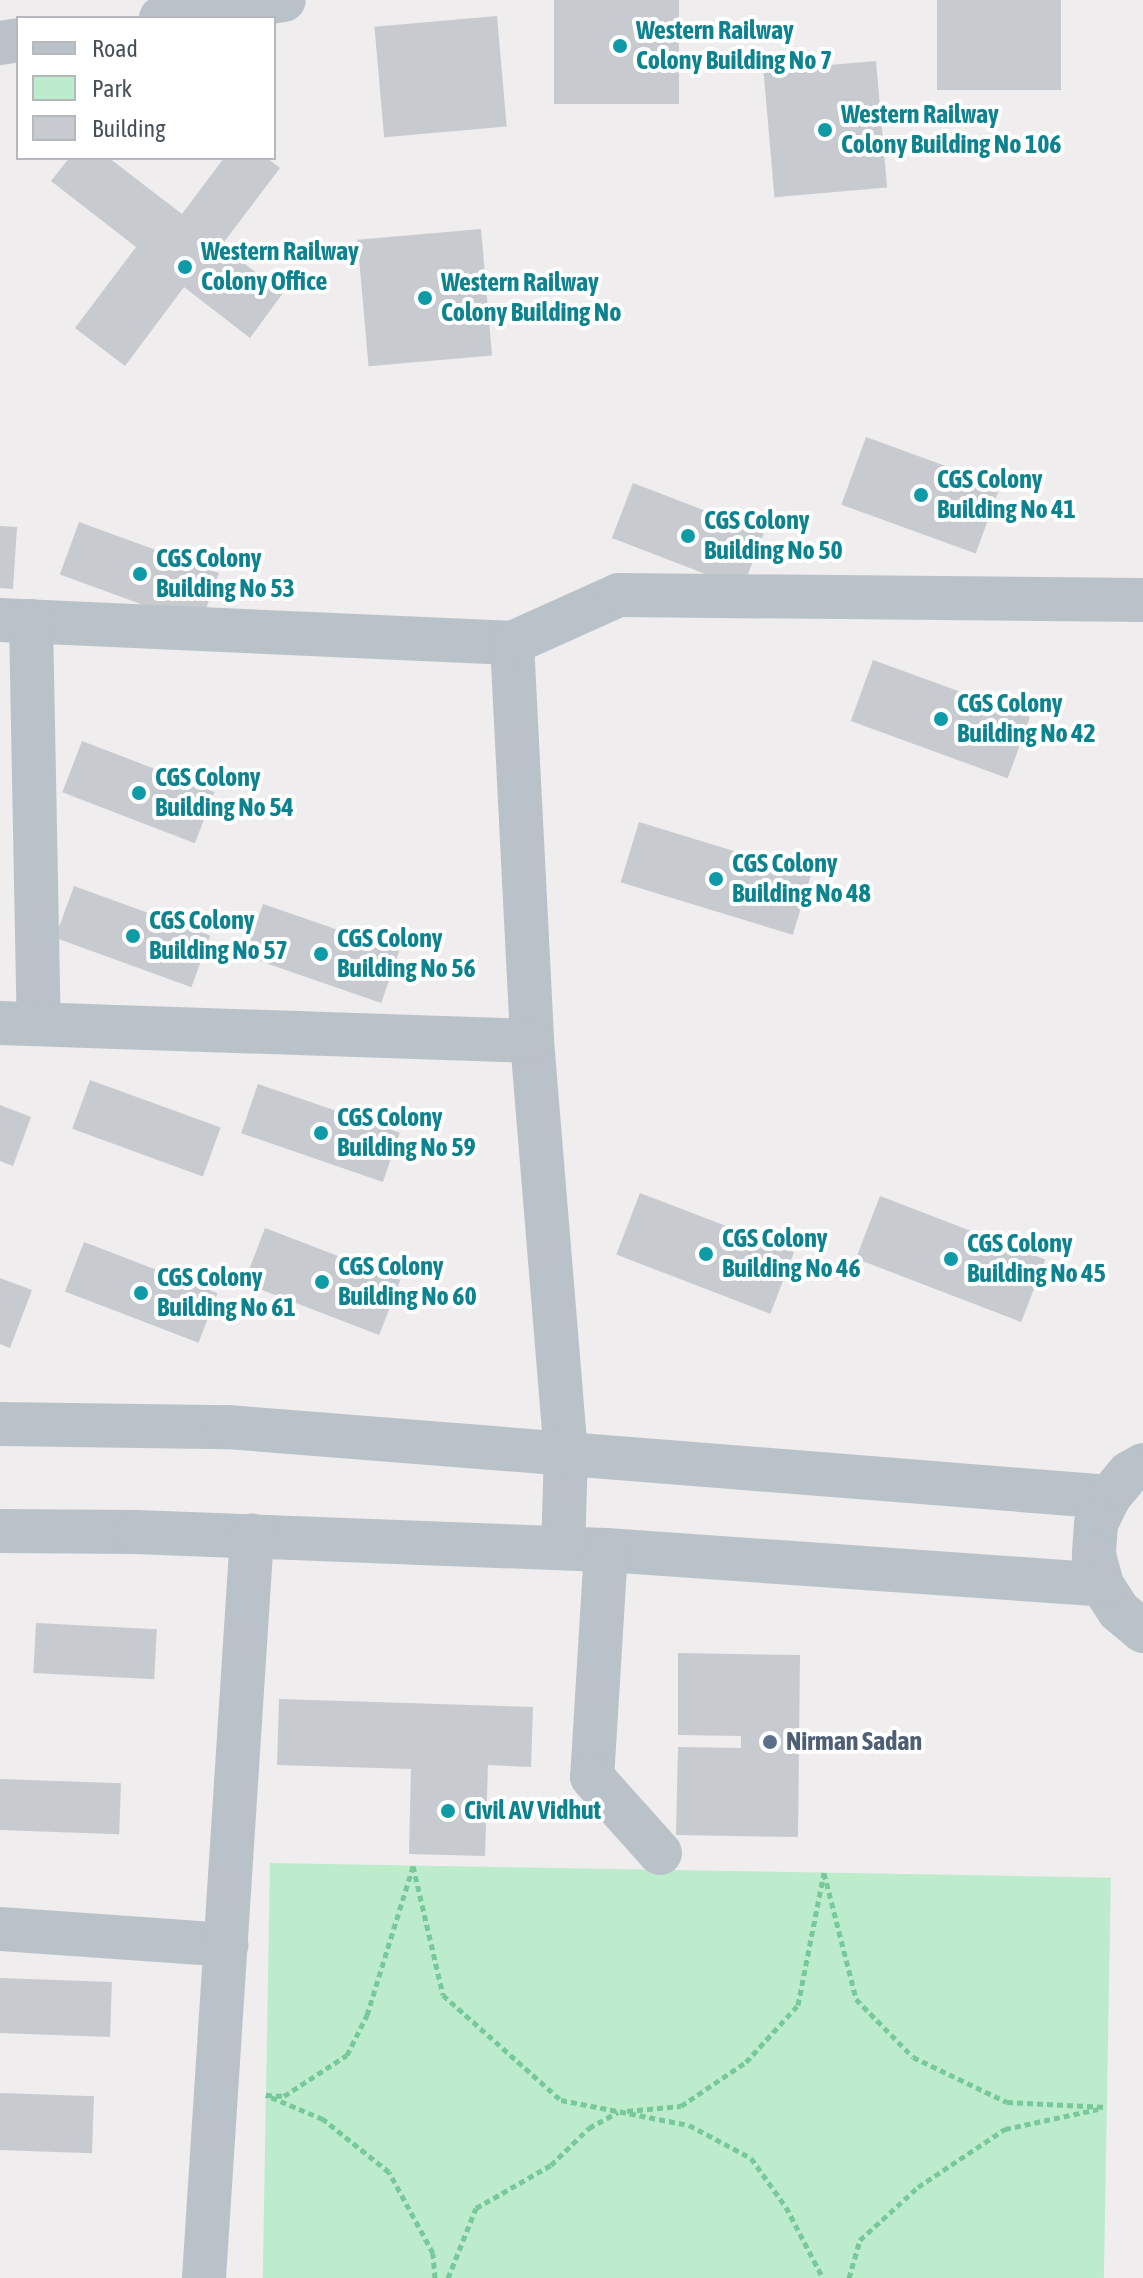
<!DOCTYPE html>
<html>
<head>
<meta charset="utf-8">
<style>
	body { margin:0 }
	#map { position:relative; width:1143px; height:2278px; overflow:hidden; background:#efeded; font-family:"Asap Condensed",sans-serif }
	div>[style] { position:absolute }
	.green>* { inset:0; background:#bceccc; transform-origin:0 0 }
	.building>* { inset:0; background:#c7cacf; transform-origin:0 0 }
	.path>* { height:5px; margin-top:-2.5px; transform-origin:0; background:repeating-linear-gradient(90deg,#77c89a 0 6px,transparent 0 10px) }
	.minor>* { height:44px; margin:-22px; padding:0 22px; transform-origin:22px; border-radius:22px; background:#b9c2c9 }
	.dots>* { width:22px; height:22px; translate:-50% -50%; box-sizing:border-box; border:4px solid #fff; border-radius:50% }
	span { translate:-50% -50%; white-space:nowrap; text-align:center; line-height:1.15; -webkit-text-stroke:8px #fff; paint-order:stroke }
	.culture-label { font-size:26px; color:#0d838f; font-weight:700 }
	.left { translate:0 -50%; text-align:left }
	.service-label { font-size:26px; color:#4e5e75; font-weight:700 }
	.legend { position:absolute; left:16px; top:16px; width:260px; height:144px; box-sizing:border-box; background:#fff; border:2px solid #b5b9bd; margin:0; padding:10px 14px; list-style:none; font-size:24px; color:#465159 }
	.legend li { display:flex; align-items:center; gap:16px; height:40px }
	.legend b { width:40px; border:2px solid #b5b9bd }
</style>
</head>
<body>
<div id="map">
	<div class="green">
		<div style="left:270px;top:1863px;width:841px;height:415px;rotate:1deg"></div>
	</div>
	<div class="building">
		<div style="left:554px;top:0;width:125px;height:104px"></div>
		<div style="left:937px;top:0;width:124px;height:90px"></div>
		<div style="left:497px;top:16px;width:111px;height:123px;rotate:85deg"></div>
		<div style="left:876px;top:61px;width:127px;height:113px;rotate:85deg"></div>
		<div style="clip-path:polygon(69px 158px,109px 158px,182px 214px,224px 158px,267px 158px,280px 168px,221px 246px,283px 293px,250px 338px,184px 287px,125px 366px,75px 328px,136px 247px,51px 181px)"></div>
		<div style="left:481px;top:229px;width:127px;height:124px;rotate:85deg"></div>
		<div style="left:866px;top:437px;width:143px;height:72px;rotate:20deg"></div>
		<div style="left:633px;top:483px;width:140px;height:59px;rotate:21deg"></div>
		<div style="left:79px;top:522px;width:149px;height:56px;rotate:20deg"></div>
		<div style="clip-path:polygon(0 526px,17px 527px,13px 589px,0 588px)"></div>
		<div style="left:873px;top:660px;width:167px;height:65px;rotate:20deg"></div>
		<div style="left:82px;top:741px;width:142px;height:55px;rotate:21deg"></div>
		<div style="left:639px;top:822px;width:180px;height:63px;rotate:17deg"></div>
		<div style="left:74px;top:886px;width:145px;height:55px;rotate:20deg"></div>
		<div style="left:263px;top:904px;width:144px;height:55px;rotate:19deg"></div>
		<div style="left:90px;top:1080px;width:139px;height:52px;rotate:20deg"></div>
		<div style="left:258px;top:1084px;width:150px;height:52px;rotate:19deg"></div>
		<div style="clip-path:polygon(0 1105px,31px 1117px,13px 1166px,0 1161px)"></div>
		<div style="left:640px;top:1193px;width:165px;height:66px;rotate:21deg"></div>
		<div style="left:880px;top:1196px;width:177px;height:67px;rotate:21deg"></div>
		<div style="left:265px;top:1228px;width:145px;height:59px;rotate:21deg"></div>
		<div style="left:84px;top:1242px;width:143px;height:53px;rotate:21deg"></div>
		<div style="clip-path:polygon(0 1278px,32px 1290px,10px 1348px,0 1344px)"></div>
		<div style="left:36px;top:1623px;width:121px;height:50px;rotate:3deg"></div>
		<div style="clip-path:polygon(678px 1653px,800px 1655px,798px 1837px,676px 1835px,678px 1747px,741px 1748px,741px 1736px,678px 1735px)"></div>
		<div style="clip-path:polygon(279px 1699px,533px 1707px,531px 1767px,488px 1765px,485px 1856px,409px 1854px,411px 1769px,277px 1765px)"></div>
		<div style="left:0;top:1779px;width:121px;height:51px;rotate:2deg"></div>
		<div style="left:0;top:1978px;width:112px;height:55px;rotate:2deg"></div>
		<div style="left:0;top:2093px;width:94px;height:57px;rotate:2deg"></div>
	</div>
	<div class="path">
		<div style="left:627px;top:2111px;width:54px;rotate:-5.3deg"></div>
		<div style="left:681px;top:2106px;width:78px;rotate:-34.1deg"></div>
		<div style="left:746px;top:2062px;width:77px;rotate:-47.6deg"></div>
		<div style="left:798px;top:2005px;width:135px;rotate:-78.9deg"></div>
		<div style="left:824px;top:1873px;width:130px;rotate:75.7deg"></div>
		<div style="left:856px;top:1999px;width:81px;rotate:45.5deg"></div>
		<div style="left:913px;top:2057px;width:104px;rotate:25.6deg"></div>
		<div style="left:1007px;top:2102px;width:100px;rotate:2.9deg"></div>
		<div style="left:435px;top:2278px;width:25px;rotate:-95deg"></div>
		<div style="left:433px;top:2253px;width:92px;rotate:-118.5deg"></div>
		<div style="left:389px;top:2172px;width:85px;rotate:-141.2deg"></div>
		<div style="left:323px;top:2119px;width:62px;rotate:-157.2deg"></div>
		<div style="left:266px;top:2095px;width:18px;rotate:3deg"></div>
		<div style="left:284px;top:2096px;width:75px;rotate:-33.1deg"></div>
		<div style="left:347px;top:2055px;width:45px;rotate:-63.4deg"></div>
		<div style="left:367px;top:2015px;width:156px;rotate:-72.8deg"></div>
		<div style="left:413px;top:1866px;width:132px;rotate:76.9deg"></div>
		<div style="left:443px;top:1995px;width:158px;rotate:41.7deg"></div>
		<div style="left:561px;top:2100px;width:130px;rotate:11.1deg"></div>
		<div style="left:689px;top:2125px;width:70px;rotate:28deg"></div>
		<div style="left:751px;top:2158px;width:60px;rotate:54.5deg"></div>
		<div style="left:786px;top:2207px;width:80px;rotate:62.5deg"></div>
		<div style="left:448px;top:2278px;width:75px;rotate:-68.2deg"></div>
		<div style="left:476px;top:2208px;width:86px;rotate:-29.8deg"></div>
		<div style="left:551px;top:2165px;width:53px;rotate:-44.2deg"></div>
		<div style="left:589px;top:2128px;width:33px;rotate:-29deg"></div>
		<div style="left:849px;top:2278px;width:40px;rotate:-74deg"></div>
		<div style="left:860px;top:2240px;width:79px;rotate:-42.4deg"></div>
		<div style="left:918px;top:2187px;width:105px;rotate:-33.7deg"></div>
		<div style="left:1005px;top:2129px;width:95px;rotate:-12.1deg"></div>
	</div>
	<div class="minor">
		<div style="left:161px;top:18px;width:124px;rotate:-8.3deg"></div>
		<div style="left:0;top:43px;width:18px;rotate:-9deg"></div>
		<div style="left:0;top:620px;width:513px;rotate:2.57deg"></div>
		<div style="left:512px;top:643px;width:399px;rotate:87.1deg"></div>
		<div style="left:532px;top:1041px;width:414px;rotate:85.3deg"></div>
		<div style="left:566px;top:1454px;width:94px;rotate:91.8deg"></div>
		<div style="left:31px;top:621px;width:401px;rotate:88.9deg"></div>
		<div style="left:512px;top:643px;width:117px;rotate:-24.2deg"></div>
		<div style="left:619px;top:595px;width:524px;rotate:0.55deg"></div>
		<div style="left:0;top:1023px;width:532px;rotate:1.94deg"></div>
		<div style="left:0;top:1424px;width:228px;rotate:0.8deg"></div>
		<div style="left:228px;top:1427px;width:884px;rotate:4.54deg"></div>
		<div style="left:1143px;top:1465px;width:16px;rotate:150deg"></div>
		<div style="left:1129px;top:1473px;width:31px;rotate:130deg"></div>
		<div style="left:1109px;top:1497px;width:30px;rotate:116deg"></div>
		<div style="left:1096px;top:1524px;width:31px;rotate:94deg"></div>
		<div style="left:1094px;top:1555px;width:31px;rotate:75deg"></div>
		<div style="left:1102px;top:1585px;width:31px;rotate:57deg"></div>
		<div style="left:1119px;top:1611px;width:31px;rotate:40deg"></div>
		<div style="left:0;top:1531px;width:136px;rotate:0.4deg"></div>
		<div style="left:136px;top:1532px;width:470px;rotate:2.2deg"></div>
		<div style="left:606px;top:1550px;width:497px;rotate:4deg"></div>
		<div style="left:606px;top:1550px;width:227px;rotate:93.5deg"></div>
		<div style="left:592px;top:1777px;width:102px;rotate:48.2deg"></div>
		<div style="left:0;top:1929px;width:227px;rotate:4deg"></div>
		<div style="left:204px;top:2278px;width:744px;rotate:-86.3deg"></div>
	</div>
	<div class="dots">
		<div style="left:620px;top:46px;background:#0f9aa8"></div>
		<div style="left:825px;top:130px;background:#0f9aa8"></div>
		<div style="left:185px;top:267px;background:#0f9aa8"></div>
		<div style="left:425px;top:298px;background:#0f9aa8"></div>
		<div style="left:921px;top:495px;background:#0f9aa8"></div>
		<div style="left:688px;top:536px;background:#0f9aa8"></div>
		<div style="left:140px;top:574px;background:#0f9aa8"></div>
		<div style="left:941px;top:719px;background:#0f9aa8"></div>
		<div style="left:139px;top:793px;background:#0f9aa8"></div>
		<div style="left:716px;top:879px;background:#0f9aa8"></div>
		<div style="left:133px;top:936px;background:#0f9aa8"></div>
		<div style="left:321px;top:954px;background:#0f9aa8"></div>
		<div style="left:321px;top:1133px;background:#0f9aa8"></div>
		<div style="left:706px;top:1254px;background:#0f9aa8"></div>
		<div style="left:951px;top:1259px;background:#0f9aa8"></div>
		<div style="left:322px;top:1282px;background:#0f9aa8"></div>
		<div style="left:141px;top:1293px;background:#0f9aa8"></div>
		<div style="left:770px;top:1742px;background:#5c6f8a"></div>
		<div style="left:448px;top:1811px;background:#0f9aa8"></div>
	</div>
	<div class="culture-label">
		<span class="left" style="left:636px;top:46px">Western Railway<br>Colony Building No 7</span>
		<span class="left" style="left:841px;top:130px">Western Railway<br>Colony Building No 106</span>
		<span class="left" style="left:201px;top:267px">Western Railway<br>Colony Office</span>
		<span class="left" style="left:441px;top:298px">Western Railway<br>Colony Building No</span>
		<span class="left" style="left:937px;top:495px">CGS Colony<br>Building No 41</span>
		<span class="left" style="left:704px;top:536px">CGS Colony<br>Building No 50</span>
		<span class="left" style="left:156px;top:574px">CGS Colony<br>Building No 53</span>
		<span class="left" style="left:957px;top:719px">CGS Colony<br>Building No 42</span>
		<span class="left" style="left:155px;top:793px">CGS Colony<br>Building No 54</span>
		<span class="left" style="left:732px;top:879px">CGS Colony<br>Building No 48</span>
		<span class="left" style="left:149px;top:936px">CGS Colony<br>Building No 57</span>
		<span class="left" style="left:337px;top:954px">CGS Colony<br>Building No 56</span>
		<span class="left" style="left:337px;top:1133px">CGS Colony<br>Building No 59</span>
		<span class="left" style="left:722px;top:1254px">CGS Colony<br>Building No 46</span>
		<span class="left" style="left:967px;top:1259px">CGS Colony<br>Building No 45</span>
		<span class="left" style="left:338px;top:1282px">CGS Colony<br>Building No 60</span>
		<span class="left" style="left:157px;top:1293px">CGS Colony<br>Building No 61</span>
		<span class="left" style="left:464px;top:1811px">Civil AV Vidhut</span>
	</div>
	<div class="service-label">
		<span class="left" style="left:786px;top:1742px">Nirman Sadan</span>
	</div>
	<ul class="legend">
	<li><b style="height:10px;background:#b9c2c9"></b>Road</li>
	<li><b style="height:22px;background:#bceccc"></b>Park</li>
	<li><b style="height:22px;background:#c7cacf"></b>Building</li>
	</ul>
</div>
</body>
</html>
